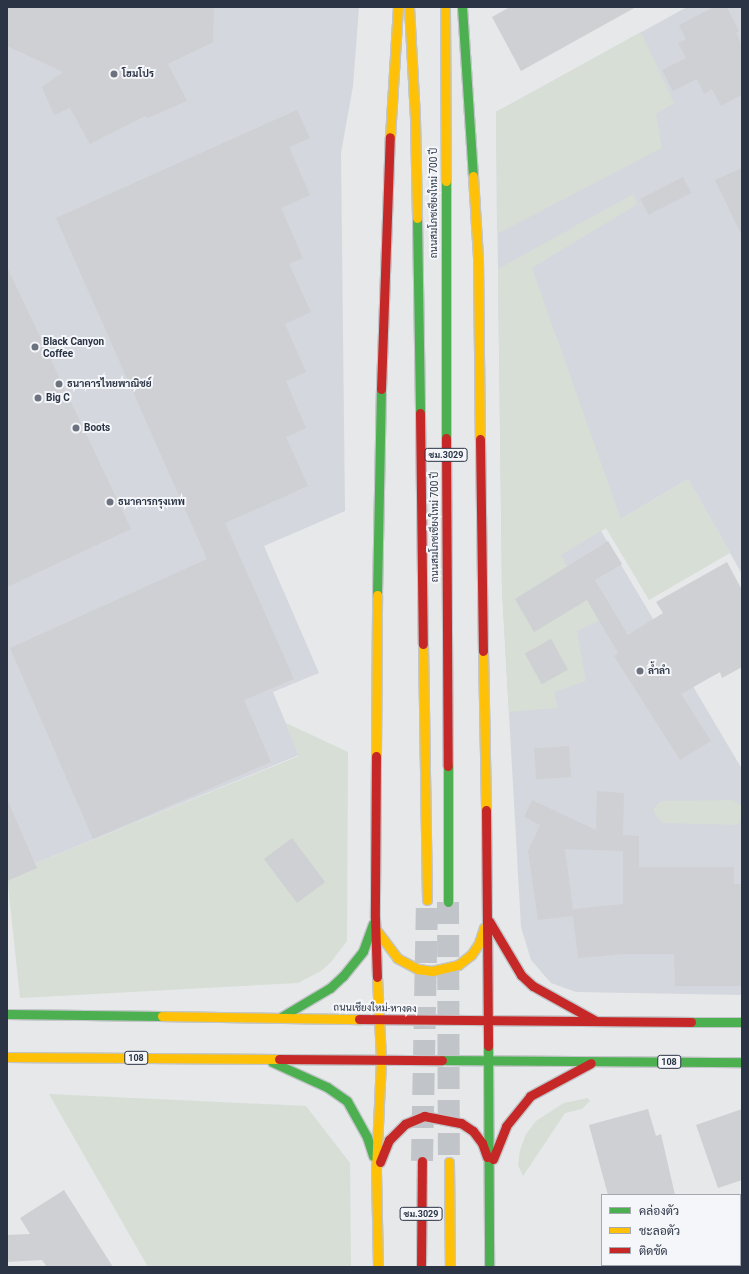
<!DOCTYPE html>
<html>
<head>
<meta charset="utf-8">
<style>
	body { margin:0 }
	#map { position:relative; width:749px; height:1274px; overflow:hidden; background:#e6e8ea; font-family:Roboto,Sarabun,sans-serif }
	div>[style] { position:absolute }
	.built>* { inset:0; background:#d4d7dd }
	.green>* { inset:0; background:#d6ded6 }
	.building>* { inset:0; background:#ced0d3; transform-origin:0 0 }
	.primary-tunnel>* { height:22px; margin-top:-11px; transform-origin:0; background:repeating-linear-gradient(90deg,#c1c4c9 0 22px,transparent 0 33px) }
	.roads { filter:drop-shadow(1px 0 #c2c5c8) drop-shadow(-1px 0 #c2c5c8) drop-shadow(0 1px #c2c5c8) drop-shadow(0 -1px #c2c5c8) }
	.fast>* { height:9px; margin:-4.5px; padding:0 4.5px; transform-origin:4.5px; border-radius:4.5px; background:#4caf50 }
	.slow>* { height:9px; margin:-4.5px; padding:0 4.5px; transform-origin:4.5px; border-radius:4.5px; background:#ffc107 }
	.jam>* { height:9px; margin:-4.5px; padding:0 4.5px; transform-origin:4.5px; border-radius:4.5px; background:#c62828 }
	.dots>* { width:11px; height:11px; translate:-50% -50%; box-sizing:border-box; border:2px solid #f4f6f9; border-radius:50% }
	span { translate:-50% -50%; white-space:nowrap; text-align:center; line-height:1.15; -webkit-text-stroke:4px #f4f6f9; paint-order:stroke }
	.shield-label span { padding:1px 3px; background:#f4f6f9; border:1px solid; border-radius:3px; -webkit-text-stroke-width:0 }
	.shield-label { font-size:9px; color:#2b3445; font-weight:700 }
	.poi-label { font-size:10px; color:#2b3445; font-weight:700 }
	.left { translate:0 -50%; text-align:left }
	.street-label { font-size:10px; color:#2b3445 }
	.frame { position:absolute; inset:0; border:8px solid #2b3445; pointer-events:none }
	.legend { position:absolute; left:601px; top:1194px; width:140px; height:72px; box-sizing:border-box; background:#f4f6f9; border:1px solid #a4a8b1; margin:0; padding:5px 7px; list-style:none; font-size:12px; color:#2b3445 }
	.legend li { display:flex; align-items:center; gap:8px; height:20px }
	.legend b { width:20px; border:1px solid #a4a8b1 }
</style>
</head>
<body>
<div id="map">
	<div class="built">
		<div style="clip-path:polygon(7px 7px,359px 7px,353px 86px,341px 153px,345px 511px,264px 546px,319px 673px,273px 692px,299px 755px,7px 875px)"></div>
		<div style="clip-path:polygon(687px 7px,742px 7px,742px 574px,688px 479px,601px 531px,742px 769px,742px 995px,576px 992px,551px 983px,531px 960px,521px 927px,502px 590px,496px 112px)"></div>
	</div>
	<div class="green">
		<div style="clip-path:polygon(641px 32px,674px 103px,656px 114px,662px 148px,497px 234px,496px 112px)"></div>
		<div style="clip-path:polygon(633px 194px,638px 204px,532px 268px,621px 519px,688px 479px,730px 553px,649px 600px,606px 528px,561px 555px,599px 621px,577px 631px,586px 681px,554px 692px,558px 708px,509px 712px,502px 590px,498px 269px)"></div>
		<div style="clip-path:polygon(286px 723px,348px 752px,347px 941px,331px 962px,321px 971px,298px 983px,20px 998px,7px 875px,299px 756px)"></div>
		<div style="clip-path:polygon(733px 800px,742px 806px,742px 821px,737px 825px,662px 823px,654px 813px,654px 808px,661px 801px)"></div>
		<div style="clip-path:polygon(49px 1094px,306px 1106px,350px 1163px,351px 1267px,148px 1267px)"></div>
		<div style="clip-path:polygon(588px 1098px,590px 1101px,582px 1109px,565px 1113px,523px 1176px,518px 1165px,520px 1150px,526px 1134px,536px 1121px,564px 1103px)"></div>
	</div>
	<div class="building">
		<div style="clip-path:polygon(7px 7px,214px 7px,213px 42px,168px 64px,187px 101px,148px 118px,145px 116px,90px 144px,70px 108px,54px 115px,42px 87px,63px 72px,7px 46px)"></div>
		<div style="clip-path:polygon(510px 7px,636px 7px,521px 71px,492px 17px)"></div>
		<div style="clip-path:polygon(714px 7px,727px 7px,739px 31px,736px 33px,742px 45px,742px 95px,721px 106px,712px 89px,704px 94px,697px 79px,673px 91px,662px 70px,686px 58px,678px 43px,686px 39px,679px 25px)"></div>
		<div style="clip-path:polygon(297px 110px,310px 138px,289px 147px,310px 195px,281px 208px,303px 258px,289px 264px,311px 312px,285px 324px,306px 372px,286px 381px,306px 428px,286px 437px,308px 486px,225px 523px,294px 679px,244px 700px,271px 762px,93px 839px,10px 648px,207px 559px,56px 218px)"></div>
		<div style="clip-path:polygon(742px 168px,742px 236px,715px 180px)"></div>
		<div style="left:683px;top:177px;width:18px;height:48px;rotate:63deg"></div>
		<div style="clip-path:polygon(7px 267px,131px 529px,7px 587px)"></div>
		<div style="clip-path:polygon(608px 541px,622px 564px,595px 580px,628px 635px,663px 613px,656px 602px,727px 562px,742px 590px,742px 667px,722px 678px,720px 672px,681px 694px,711px 741px,680px 760px,614px 656px,618px 653px,587px 600px,534px 632px,515px 599px)"></div>
		<div style="left:551px;top:639px;width:35px;height:30px;rotate:61deg"></div>
		<div style="left:569px;top:746px;width:31px;height:35px;rotate:86deg"></div>
		<div style="clip-path:polygon(evenodd,597px 791px,624px 793px,623px 835px,639px 836px,639px 867px,734px 867px,734px 884px,742px 884px,742px 986px,675px 986px,674px 954px,625px 954px,578px 958px,573px 916px,538px 920px,528px 851px,540px 825px,524px 817px,532px 800px,596px 830px,597px 791px,565px 849px,623px 851px,623px 904px,573px 909px,565px 849px)"></div>
		<div style="clip-path:polygon(7px 799px,37px 868px,7px 881px)"></div>
		<div style="left:292px;top:838px;width:55px;height:35px;rotate:53deg"></div>
		<div style="clip-path:polygon(648px 1109px,656px 1136px,661px 1134px,675px 1195px,608px 1195px,589px 1125px)"></div>
		<div style="clip-path:polygon(742px 1109px,742px 1180px,718px 1188px,696px 1125px)"></div>
		<div style="clip-path:polygon(64px 1190px,113px 1267px,47px 1267px,42px 1260px,7px 1262px,7px 1235px,30px 1234px,20px 1218px)"></div>
	</div>
	<div class="primary-tunnel">
		<div style="left:448px;top:902px;width:260px;rotate:89.8deg"></div>
		<div style="left:422px;top:1161px;width:261px;rotate:-88.9deg"></div>
	</div>
	<div class="roads">
		<div class="fast">
			<div style="left:462px;top:7px;width:169px;rotate:86.3deg"></div>
			<div style="left:446px;top:181px;width:257px;rotate:90deg"></div>
			<div style="left:417px;top:218px;width:195px;rotate:89.1deg"></div>
			<div style="left:377px;top:595px;width:206px;rotate:-88.9deg"></div>
			<div style="left:448px;top:766px;width:136px;rotate:90deg"></div>
			<div style="left:7px;top:1014px;width:155px;rotate:0.7deg"></div>
			<div style="left:281px;top:1017px;width:57px;rotate:-30.6deg"></div>
			<div style="left:330px;top:988px;width:18px;rotate:-43deg"></div>
			<div style="left:343px;top:976px;width:32px;rotate:-51deg"></div>
			<div style="left:363px;top:951px;width:29px;rotate:-70deg"></div>
			<div style="left:691px;top:1022px;width:51px"></div>
			<div style="left:488px;top:1046px;width:221px;rotate:89.7deg"></div>
			<div style="left:442px;top:1060px;width:300px;rotate:0.4deg"></div>
			<div style="left:272px;top:1062px;width:60px;rotate:24.4deg"></div>
			<div style="left:327px;top:1087px;width:24px;rotate:35deg"></div>
			<div style="left:347px;top:1101px;width:41px;rotate:60.9deg"></div>
			<div style="left:367px;top:1137px;width:20px;rotate:72deg"></div>
		</div>
		<div class="slow">
			<div style="left:409px;top:7px;width:112px;rotate:86.9deg"></div>
			<div style="left:415px;top:119px;width:99px;rotate:88.8deg"></div>
			<div style="left:445px;top:7px;width:174px;rotate:89.7deg"></div>
			<div style="left:390px;top:137px;width:130px;rotate:-86.5deg"></div>
			<div style="left:473px;top:176px;width:82px;rotate:86.5deg"></div>
			<div style="left:478px;top:258px;width:181px;rotate:89.4deg"></div>
			<div style="left:423px;top:644px;width:256px;rotate:89.1deg"></div>
			<div style="left:483px;top:651px;width:159px;rotate:88.9deg"></div>
			<div style="left:376px;top:756px;width:161px;rotate:-89.6deg"></div>
			<div style="left:377px;top:931px;width:34px;rotate:53deg"></div>
			<div style="left:397px;top:958px;width:24px;rotate:28deg"></div>
			<div style="left:418px;top:969px;width:14px;rotate:8deg"></div>
			<div style="left:432px;top:971px;width:27px;rotate:-13deg"></div>
			<div style="left:458px;top:965px;width:16px;rotate:-38deg"></div>
			<div style="left:471px;top:955px;width:14px;rotate:-56deg"></div>
			<div style="left:479px;top:943px;width:16px;rotate:-72deg"></div>
			<div style="left:377px;top:977px;width:83px;rotate:87.2deg"></div>
			<div style="left:381px;top:1060px;width:111px;rotate:92.6deg"></div>
			<div style="left:376px;top:1171px;width:96px;rotate:88.8deg"></div>
			<div style="left:162px;top:1016px;width:197px;rotate:0.9deg"></div>
			<div style="left:7px;top:1057px;width:272px;rotate:0.4deg"></div>
			<div style="left:449px;top:1162px;width:105px;rotate:89.5deg"></div>
		</div>
		<div class="jam">
			<div style="left:381px;top:389px;width:252px;rotate:-88deg"></div>
			<div style="left:420px;top:413px;width:231px;rotate:89.3deg"></div>
			<div style="left:446px;top:438px;width:328px;rotate:89.7deg"></div>
			<div style="left:480px;top:439px;width:212px;rotate:89.2deg"></div>
			<div style="left:376px;top:756px;width:162px;rotate:90.4deg"></div>
			<div style="left:375px;top:918px;width:59px;rotate:88.1deg"></div>
			<div style="left:486px;top:810px;width:236px;rotate:89.5deg"></div>
			<div style="left:489px;top:921px;width:63px;rotate:59.3deg"></div>
			<div style="left:521px;top:975px;width:16px;rotate:43deg"></div>
			<div style="left:533px;top:986px;width:72px;rotate:29.1deg"></div>
			<div style="left:359px;top:1019px;width:332px;rotate:0.5deg"></div>
			<div style="left:279px;top:1059px;width:163px;rotate:0.4deg"></div>
			<div style="left:493px;top:1159px;width:35px;rotate:-68deg"></div>
			<div style="left:506px;top:1126px;width:38px;rotate:-51deg"></div>
			<div style="left:530px;top:1096px;width:69px;rotate:-28.4deg"></div>
			<div style="left:380px;top:1162px;width:24px;rotate:-68deg"></div>
			<div style="left:389px;top:1140px;width:23px;rotate:-45deg"></div>
			<div style="left:405px;top:1124px;width:21px;rotate:-23deg"></div>
			<div style="left:424px;top:1116px;width:38px;rotate:11deg"></div>
			<div style="left:461px;top:1123px;width:14px;rotate:34deg"></div>
			<div style="left:473px;top:1131px;width:15px;rotate:53deg"></div>
			<div style="left:482px;top:1143px;width:15px;rotate:70deg"></div>
			<div style="left:421px;top:1267px;width:106px;rotate:-89.5deg"></div>
		</div>
	</div>
	<div class="dots">
		<div style="left:114px;top:74px;background:#6c737f"></div>
		<div style="left:35px;top:347px;background:#6c737f"></div>
		<div style="left:59px;top:384px;background:#6c737f"></div>
		<div style="left:38px;top:398px;background:#6c737f"></div>
		<div style="left:76px;top:428px;background:#6c737f"></div>
		<div style="left:110px;top:502px;background:#6c737f"></div>
		<div style="left:640px;top:671px;background:#6c737f"></div>
	</div>
	<div class="shield-label">
		<span style="left:446px;top:455px">ชม.3029</span>
		<span style="left:136px;top:1058px">108</span>
		<span style="left:669px;top:1062px">108</span>
		<span style="left:421px;top:1214px">ชม.3029</span>
	</div>
	<div class="poi-label">
		<span class="left" style="left:122px;top:74px">โฮมโปร</span>
		<span class="left" style="left:43px;top:347px">Black Canyon<br>Coffee</span>
		<span class="left" style="left:67px;top:384px">ธนาคารไทยพาณิชย์</span>
		<span class="left" style="left:46px;top:398px">Big C</span>
		<span class="left" style="left:84px;top:428px">Boots</span>
		<span class="left" style="left:118px;top:502px">ธนาคารกรุงเทพ</span>
		<span class="left" style="left:648px;top:671px">ล้ำลำ</span>
	</div>
	<div class="street-label">
		<span style="left:434px;top:203px;rotate:-90deg">ถนนสมโภชเชียงใหม่ 700 ปี</span>
		<span style="left:435px;top:527px;rotate:-90deg">ถนนสมโภชเชียงใหม่ 700 ปี</span>
		<span style="left:375px;top:1008px;rotate:1deg">ถนนเชียงใหม่-หางดง</span>
	</div>
	<div class="frame"></div>
	<ul class="legend">
	<li><b style="height:5px;background:#4caf50"></b>คล่องตัว</li>
	<li><b style="height:5px;background:#ffc107"></b>ชะลอตัว</li>
	<li><b style="height:5px;background:#c62828"></b>ติดขัด</li>
	</ul>
</div>
</body>
</html>
